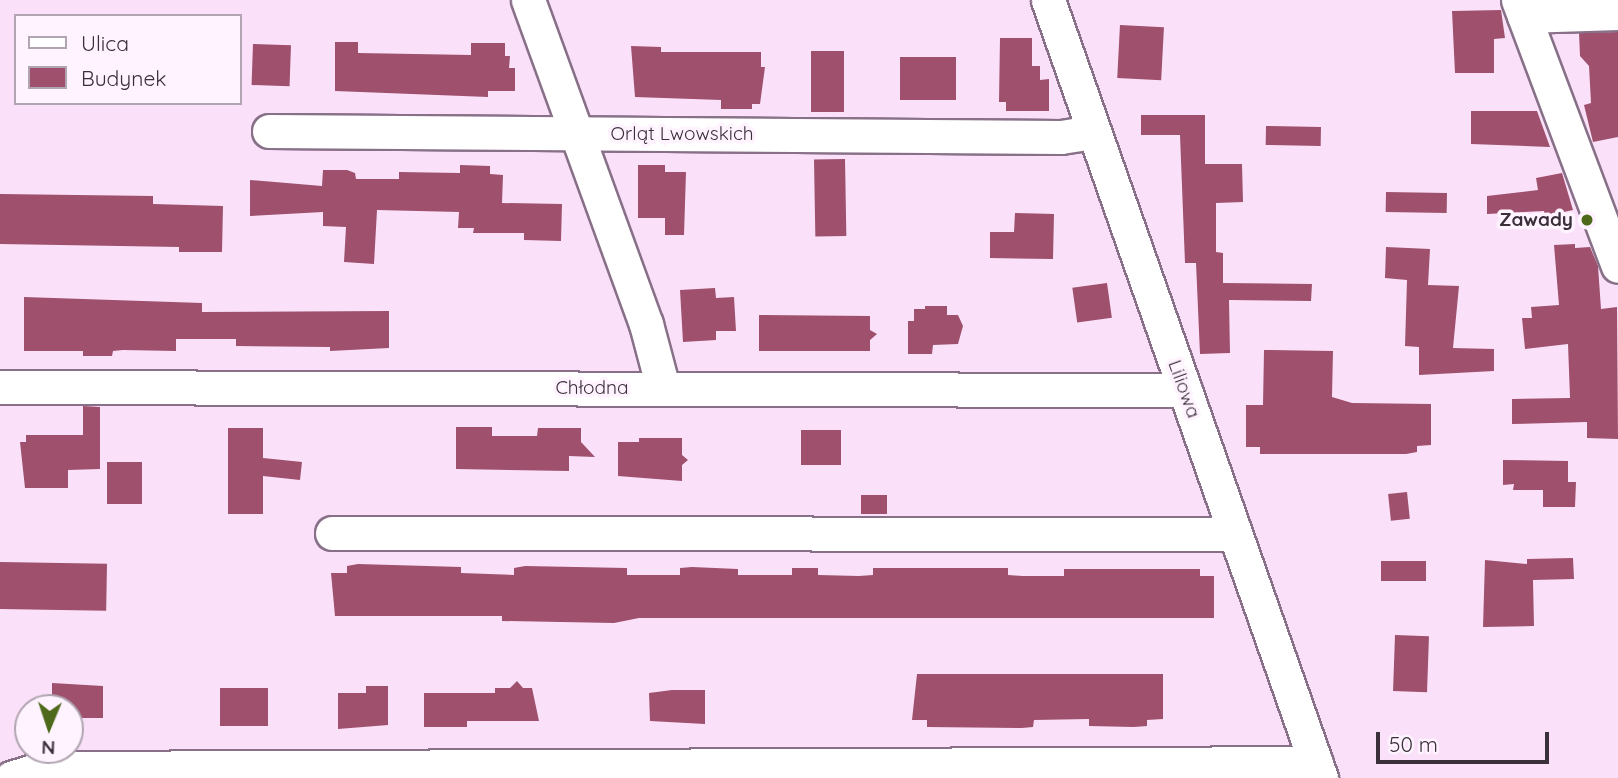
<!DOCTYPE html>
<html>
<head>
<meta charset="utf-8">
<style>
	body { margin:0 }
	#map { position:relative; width:1618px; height:778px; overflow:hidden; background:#fae1f9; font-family:Quicksand,sans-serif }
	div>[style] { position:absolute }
	.building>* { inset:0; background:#9e506c; transform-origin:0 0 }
	.roads { filter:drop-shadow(2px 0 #887188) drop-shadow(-2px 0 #887188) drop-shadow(0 2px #887188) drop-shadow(0 -2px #887188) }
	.minor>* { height:33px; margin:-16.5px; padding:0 16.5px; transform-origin:16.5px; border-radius:16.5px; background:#fff }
	.dots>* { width:19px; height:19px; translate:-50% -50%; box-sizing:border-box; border:4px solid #fef3fe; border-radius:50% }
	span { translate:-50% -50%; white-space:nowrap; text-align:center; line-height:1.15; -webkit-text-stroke:7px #fef3fe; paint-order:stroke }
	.street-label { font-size:19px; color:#3a303a }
	.poi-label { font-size:19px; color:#3a303a; font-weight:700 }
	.right { translate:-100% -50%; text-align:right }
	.legend { position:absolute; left:14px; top:14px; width:228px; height:91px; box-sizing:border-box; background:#fef3fe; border:2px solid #b0a5b0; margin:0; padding:9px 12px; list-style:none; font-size:21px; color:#3a303a }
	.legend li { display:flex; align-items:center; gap:14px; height:35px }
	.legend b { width:35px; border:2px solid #b0a5b0 }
	.north { position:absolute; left:14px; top:694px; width:70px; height:70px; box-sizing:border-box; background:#fef3fe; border:2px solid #b0a5b0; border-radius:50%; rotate:182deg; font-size:19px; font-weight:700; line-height:28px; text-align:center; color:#3a303a }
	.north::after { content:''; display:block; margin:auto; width:24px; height:32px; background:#4f691b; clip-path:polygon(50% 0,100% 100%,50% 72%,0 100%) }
	.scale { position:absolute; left:1376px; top:732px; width:173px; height:32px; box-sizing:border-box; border:4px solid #3a303a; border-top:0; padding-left:9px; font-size:21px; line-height:24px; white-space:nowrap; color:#3a303a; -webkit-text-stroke:5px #fef3fe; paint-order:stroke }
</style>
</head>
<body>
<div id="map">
	<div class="building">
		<div style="clip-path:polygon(1501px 10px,1505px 38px,1494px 39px,1494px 73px,1455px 73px,1452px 11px)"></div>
		<div style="left:1120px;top:25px;width:44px;height:53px;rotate:3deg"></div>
		<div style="clip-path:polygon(1618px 32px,1618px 137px,1593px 142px,1584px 105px,1591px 103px,1589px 66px,1580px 56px,1579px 33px)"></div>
		<div style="clip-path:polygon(1000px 38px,1032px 38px,1032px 66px,1040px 66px,1040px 80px,1049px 79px,1049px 111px,1006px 111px,1006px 102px,999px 102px)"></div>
		<div style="clip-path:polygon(335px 42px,358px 42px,358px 53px,471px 55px,471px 43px,505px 43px,505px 56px,510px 56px,509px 68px,515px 68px,515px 91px,488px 91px,488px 97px,335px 91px)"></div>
		<div style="left:253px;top:44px;width:38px;height:41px;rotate:2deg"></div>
		<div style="clip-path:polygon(631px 46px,661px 47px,661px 52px,761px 52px,761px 67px,765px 67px,760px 104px,752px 104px,752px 109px,721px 109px,721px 100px,635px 97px)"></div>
		<div style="left:811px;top:51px;width:33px;height:61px"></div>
		<div style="left:900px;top:57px;width:56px;height:43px"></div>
		<div style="clip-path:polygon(1471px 111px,1537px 111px,1550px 147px,1471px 144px)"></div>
		<div style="clip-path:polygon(1141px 115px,1205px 115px,1205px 164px,1242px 164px,1243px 202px,1216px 203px,1216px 252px,1223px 253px,1223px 283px,1312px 284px,1311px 301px,1229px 300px,1230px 353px,1200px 354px,1196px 263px,1185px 263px,1180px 135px,1141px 135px)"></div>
		<div style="left:1266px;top:126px;width:55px;height:19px;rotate:1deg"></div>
		<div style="left:845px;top:159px;width:77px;height:31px;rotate:89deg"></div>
		<div style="clip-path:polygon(460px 165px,490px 166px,490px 174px,503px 175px,502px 203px,562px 204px,561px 241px,524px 240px,524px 233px,473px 233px,474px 228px,458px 228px,459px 212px,377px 210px,374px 264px,344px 262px,346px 227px,323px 226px,323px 212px,250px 216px,250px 180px,322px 186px,323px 170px,347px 170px,355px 173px,356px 179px,399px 179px,399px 172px,460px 173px)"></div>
		<div style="clip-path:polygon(638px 165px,665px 165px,665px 172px,686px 172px,684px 235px,665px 235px,665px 218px,638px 218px)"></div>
		<div style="clip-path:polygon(1562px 173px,1573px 210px,1545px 216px,1544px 211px,1487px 214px,1487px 196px,1538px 190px,1536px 178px)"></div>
		<div style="left:1386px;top:192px;width:61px;height:20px;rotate:1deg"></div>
		<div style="clip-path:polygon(0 194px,153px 196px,153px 204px,223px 206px,222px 252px,179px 252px,179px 247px,0 244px)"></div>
		<div style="clip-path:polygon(1015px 213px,1054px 214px,1053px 259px,990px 258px,990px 232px,1014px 232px)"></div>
		<div style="clip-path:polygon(1575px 244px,1575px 248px,1590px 247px,1598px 266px,1601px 309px,1617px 307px,1618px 439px,1587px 438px,1587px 422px,1512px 424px,1512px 399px,1570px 398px,1568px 344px,1525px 349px,1522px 318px,1532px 318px,1531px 307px,1559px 305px,1554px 245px)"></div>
		<div style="clip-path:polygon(1386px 247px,1430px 249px,1428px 285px,1459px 286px,1453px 348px,1494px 349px,1494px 371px,1419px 375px,1419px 347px,1405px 346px,1407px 280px,1385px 278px)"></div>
		<div style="left:1107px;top:283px;width:35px;height:35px;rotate:82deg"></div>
		<div style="clip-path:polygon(715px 288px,716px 298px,734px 297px,736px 331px,716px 331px,716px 340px,683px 342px,680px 290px)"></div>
		<div style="clip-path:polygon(24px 297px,202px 303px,202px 312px,389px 311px,389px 348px,330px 351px,330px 347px,236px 346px,236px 339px,176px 339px,176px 351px,123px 350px,113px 351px,112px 356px,83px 356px,83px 351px,24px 351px)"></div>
		<div style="clip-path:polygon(925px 306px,947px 306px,947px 315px,958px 315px,963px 326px,958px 344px,933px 345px,932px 354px,908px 354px,908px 321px,914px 321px,914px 309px,925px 309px)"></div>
		<div style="clip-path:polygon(759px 315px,870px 316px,870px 330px,877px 334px,870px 340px,870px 351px,759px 351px)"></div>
		<div style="clip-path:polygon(1264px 350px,1333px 351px,1332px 397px,1352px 403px,1431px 404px,1431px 445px,1417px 446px,1417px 452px,1406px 454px,1260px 454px,1260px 447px,1246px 447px,1246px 405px,1263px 405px)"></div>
		<div style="clip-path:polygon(83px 406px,100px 407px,100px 469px,68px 470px,68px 488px,25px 488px,20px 442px,26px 442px,26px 435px,83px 435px)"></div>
		<div style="clip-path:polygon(456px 427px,492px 427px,492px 436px,537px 436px,538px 428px,581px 428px,581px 442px,595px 457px,569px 456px,569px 471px,456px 469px)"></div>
		<div style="clip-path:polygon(228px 428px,263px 428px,263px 458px,302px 462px,300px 480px,263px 476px,263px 514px,228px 514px)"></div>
		<div style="left:841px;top:430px;width:35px;height:40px;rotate:90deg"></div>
		<div style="clip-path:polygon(639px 438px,682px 438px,682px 455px,688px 460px,682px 465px,682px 481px,618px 476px,618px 442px,639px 442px)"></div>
		<div style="clip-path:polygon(1503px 460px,1568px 461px,1568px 482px,1576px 482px,1575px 507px,1543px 507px,1543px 490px,1513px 490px,1514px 484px,1503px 485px)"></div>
		<div style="left:107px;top:462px;width:35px;height:42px"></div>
		<div style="left:1407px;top:492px;width:27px;height:19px;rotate:84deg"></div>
		<div style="left:887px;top:495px;width:19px;height:26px;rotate:90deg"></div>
		<div style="clip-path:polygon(1573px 558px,1574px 579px,1533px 580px,1534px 626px,1483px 627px,1485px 560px,1527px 564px,1527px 559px)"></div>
		<div style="left:1426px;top:561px;width:20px;height:45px;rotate:90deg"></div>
		<div style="left:0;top:562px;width:107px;height:47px;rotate:1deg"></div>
		<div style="clip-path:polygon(358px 564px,461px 567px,461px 573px,514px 575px,514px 568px,525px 566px,627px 568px,627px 575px,680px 575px,680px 568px,692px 567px,738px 569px,738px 575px,792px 575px,792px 568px,818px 568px,818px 575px,859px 576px,873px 575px,873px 568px,1008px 568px,1008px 575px,1022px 576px,1064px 576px,1064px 569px,1200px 569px,1200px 576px,1214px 576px,1214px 618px,639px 618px,614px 623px,502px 621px,502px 616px,335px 616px,331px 573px,347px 573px,347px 566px)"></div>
		<div style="left:1395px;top:635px;width:34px;height:56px;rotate:2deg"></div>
		<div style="clip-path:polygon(917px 674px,1163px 674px,1163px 719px,1147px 720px,1147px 726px,1134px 727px,1089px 726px,1089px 719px,1034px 720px,1033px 727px,1022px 728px,927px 727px,927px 720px,912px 720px)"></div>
		<div style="clip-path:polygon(517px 681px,523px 688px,532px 688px,539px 721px,467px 721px,467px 727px,424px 727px,424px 693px,495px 693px,495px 688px,510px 688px)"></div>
		<div style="clip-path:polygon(52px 683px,103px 686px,103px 718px,70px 718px,70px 708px,41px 708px,52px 695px)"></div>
		<div style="clip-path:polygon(366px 686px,388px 686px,388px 725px,338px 729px,338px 693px,366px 693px)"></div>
		<div style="left:220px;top:688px;width:48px;height:38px"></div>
		<div style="clip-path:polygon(672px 690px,705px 690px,705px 724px,650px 721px,649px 693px)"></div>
	</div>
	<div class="roads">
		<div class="minor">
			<div style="left:528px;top:0;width:345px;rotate:70deg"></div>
			<div style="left:646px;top:324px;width:66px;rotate:75.1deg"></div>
			<div style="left:1048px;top:0;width:825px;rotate:70.66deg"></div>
			<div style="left:1518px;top:0;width:284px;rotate:69.4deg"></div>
			<div style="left:1524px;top:16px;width:94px;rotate:-1.8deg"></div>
			<div style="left:269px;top:131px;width:792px;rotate:0.43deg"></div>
			<div style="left:1061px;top:137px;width:33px;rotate:-9deg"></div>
			<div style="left:0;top:387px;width:1185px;rotate:0.15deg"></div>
			<div style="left:332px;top:533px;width:903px;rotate:0.06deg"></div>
			<div style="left:11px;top:778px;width:32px;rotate:-18deg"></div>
			<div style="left:41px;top:768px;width:1275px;rotate:-0.22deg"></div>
		</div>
	</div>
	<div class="dots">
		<div style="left:1587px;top:220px;background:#4f691b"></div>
	</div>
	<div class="street-label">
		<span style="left:682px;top:134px">Orląt Lwowskich</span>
		<span style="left:592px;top:388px">Chłodna</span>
		<span style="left:1184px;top:389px;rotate:70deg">Liliowa</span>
	</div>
	<div class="poi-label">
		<span class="right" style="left:1573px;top:220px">Zawady</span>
	</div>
	<ul class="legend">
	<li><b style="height:9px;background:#fff"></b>Ulica</li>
	<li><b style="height:19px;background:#9e506c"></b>Budynek</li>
	</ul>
	<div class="north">N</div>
	<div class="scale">50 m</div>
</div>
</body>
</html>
